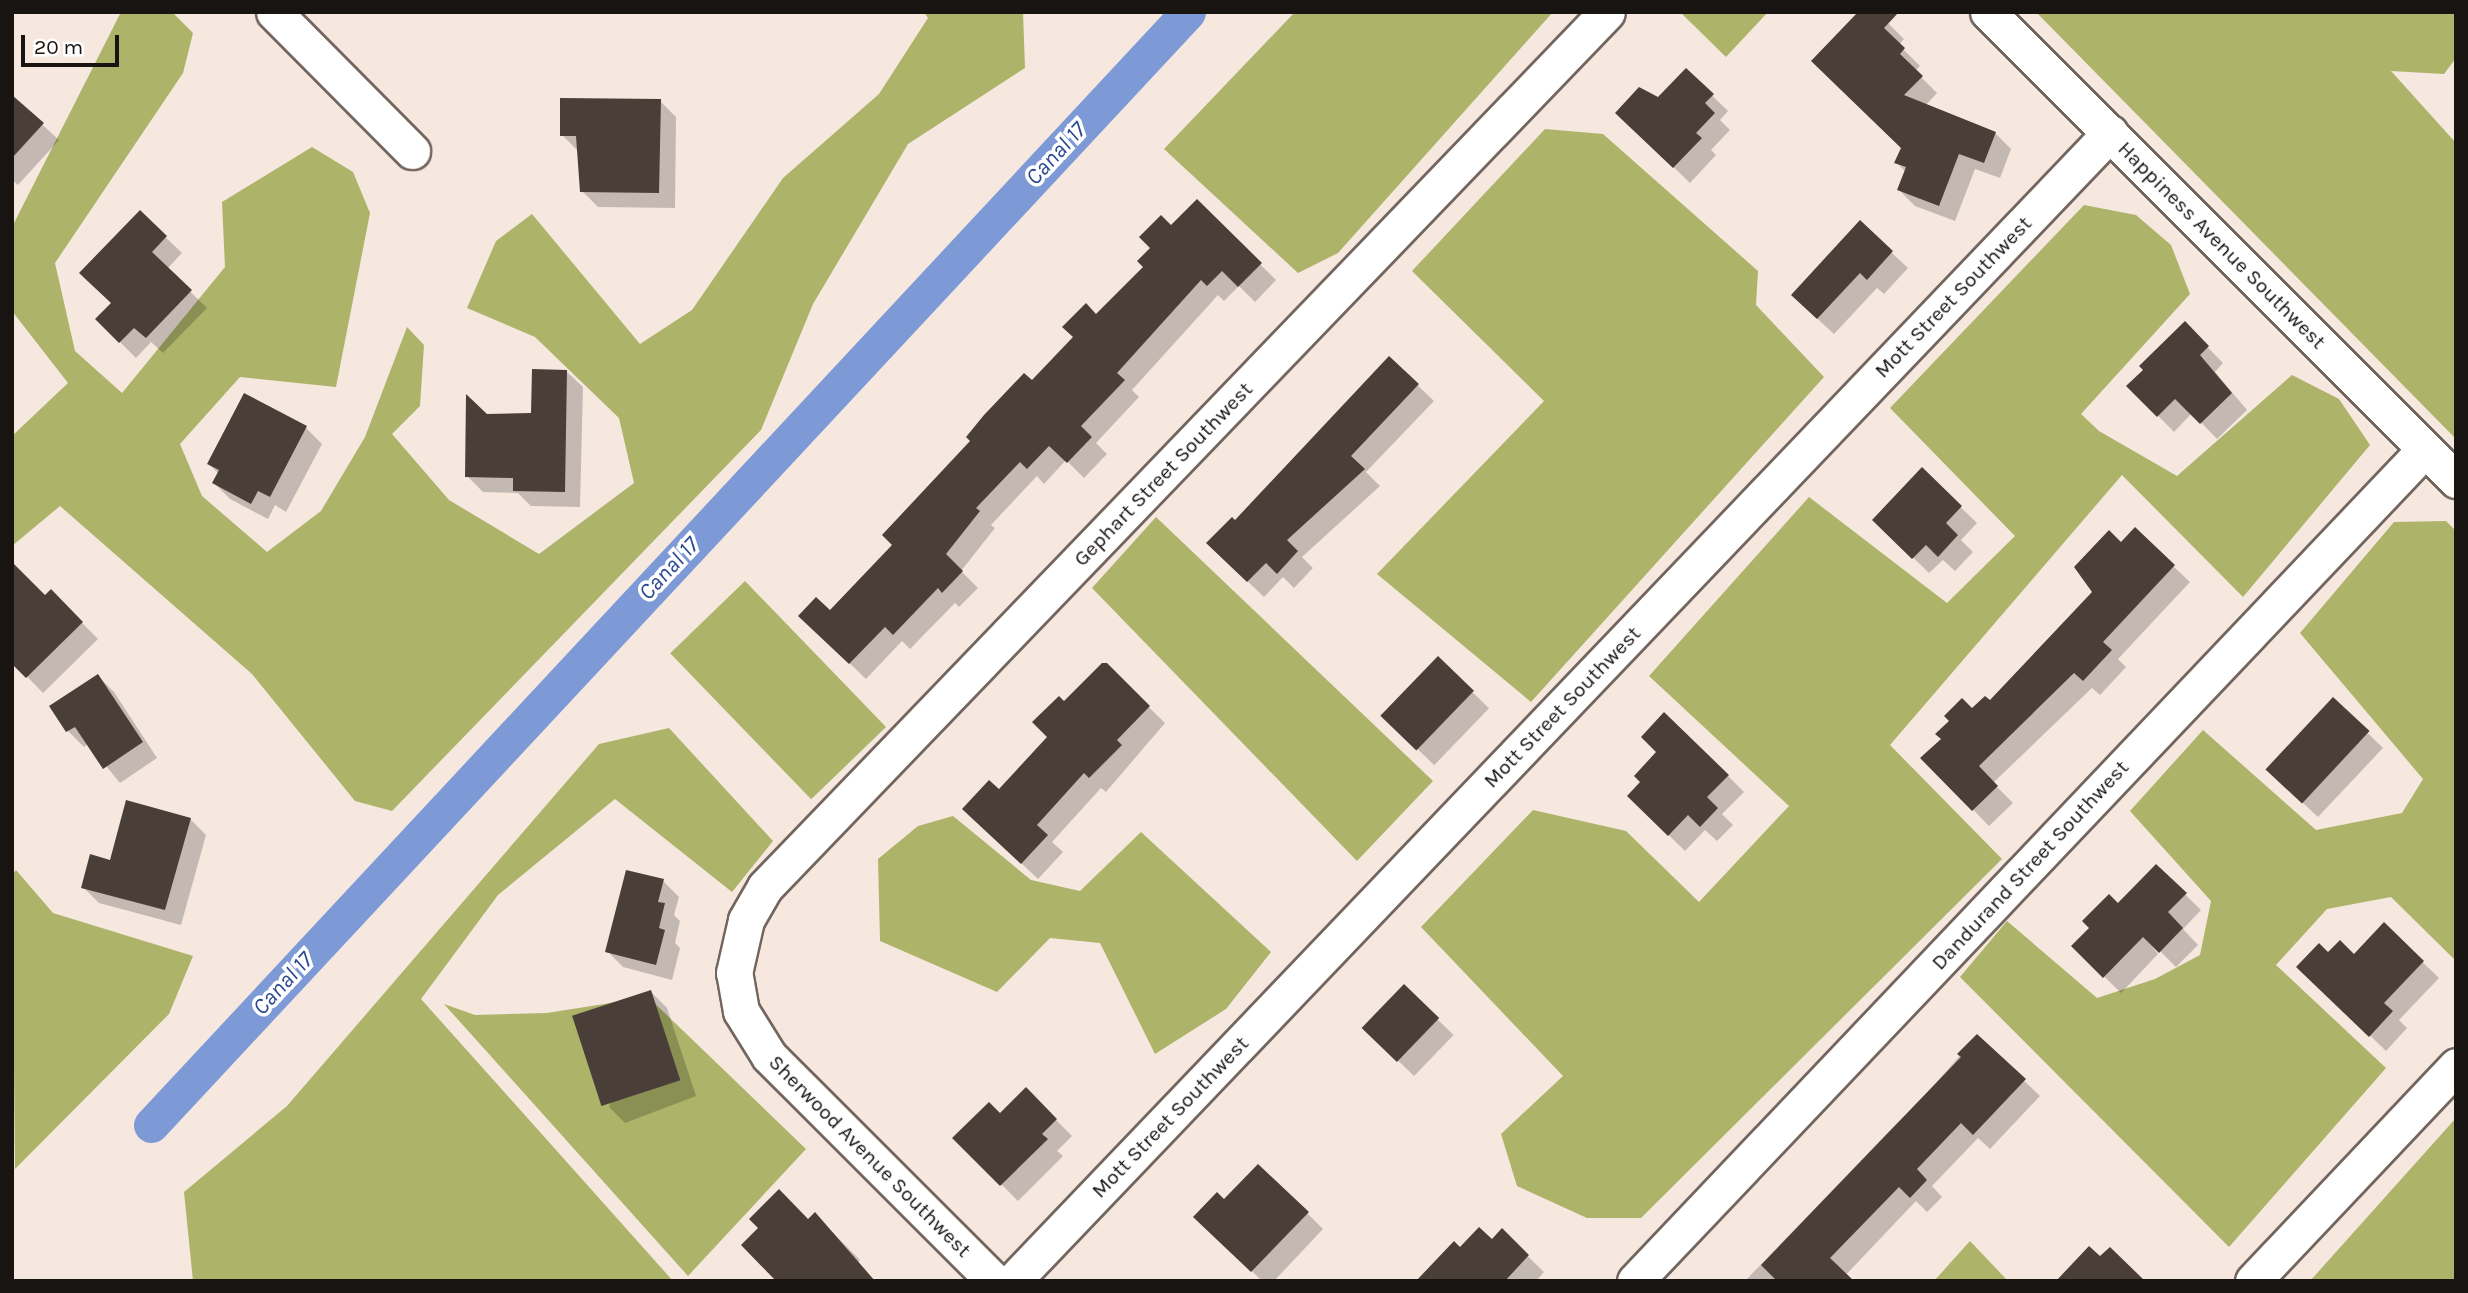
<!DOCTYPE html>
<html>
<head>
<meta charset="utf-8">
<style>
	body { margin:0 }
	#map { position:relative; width:2468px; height:1293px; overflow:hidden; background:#f6e8df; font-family:Karla,sans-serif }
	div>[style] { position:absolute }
	.forest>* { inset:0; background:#adb369; transform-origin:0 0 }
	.shadow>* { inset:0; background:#0003; transform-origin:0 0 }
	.canal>* { height:35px; margin:-17.5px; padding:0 17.5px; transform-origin:17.5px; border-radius:17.5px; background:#7d9ad7 }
	.building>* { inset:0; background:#4a3f38; transform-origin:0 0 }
	.roads { filter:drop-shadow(2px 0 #73665e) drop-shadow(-2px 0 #73665e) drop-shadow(0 2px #73665e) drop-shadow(0 -2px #73665e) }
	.street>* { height:35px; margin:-17.5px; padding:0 17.5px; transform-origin:17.5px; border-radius:17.5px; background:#fff }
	span { translate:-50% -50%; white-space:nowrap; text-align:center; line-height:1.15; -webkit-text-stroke:7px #fff; paint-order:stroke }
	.street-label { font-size:21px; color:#181411 }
	.water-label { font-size:23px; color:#2a4992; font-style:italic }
	.frame { position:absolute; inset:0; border:14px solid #181411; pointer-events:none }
	.scale { position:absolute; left:21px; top:35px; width:98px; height:32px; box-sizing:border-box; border:4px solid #181411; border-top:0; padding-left:9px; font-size:21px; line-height:24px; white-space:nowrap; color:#181411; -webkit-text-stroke:5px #fff; paint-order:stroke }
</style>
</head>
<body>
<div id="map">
	<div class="forest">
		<div style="clip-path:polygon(121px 12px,172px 12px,193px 33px,183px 73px,55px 263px,75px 351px,122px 393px,225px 267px,222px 202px,312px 147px,353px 172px,370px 213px,336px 387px,240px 377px,180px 444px,202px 496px,267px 552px,321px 511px,365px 437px,407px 327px,424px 345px,420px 406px,392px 434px,449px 500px,539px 554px,634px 483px,619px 418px,535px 337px,467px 308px,496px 241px,532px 214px,640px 344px,692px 310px,783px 178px,879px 94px,928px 18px,924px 12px,1023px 12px,1025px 68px,908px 144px,813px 304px,761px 430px,392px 811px,355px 801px,252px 674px,60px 506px,12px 546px,12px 436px,68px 383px,12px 311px,12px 227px)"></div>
		<div style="clip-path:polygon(1295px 12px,1553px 12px,1338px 253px,1298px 273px,1164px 149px)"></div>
		<div style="clip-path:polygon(1680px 12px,1768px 12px,1726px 57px)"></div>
		<div style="clip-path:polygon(2036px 12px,2456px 12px,2456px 58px,2444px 74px,2391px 71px,2456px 143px,2456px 439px)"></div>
		<div style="clip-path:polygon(1545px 129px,1603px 134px,1758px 271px,1756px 305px,1824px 377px,1531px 702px,1377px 574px,1544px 401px,1412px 271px)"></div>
		<div style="clip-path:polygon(2084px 205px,2136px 215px,2171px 245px,2190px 294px,2081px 414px,2099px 431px,2177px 476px,2292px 375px,2339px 399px,2370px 445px,2243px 597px,2122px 475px,1890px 745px,2002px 859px,1641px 1218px,1587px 1218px,1517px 1186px,1501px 1134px,1563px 1076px,1421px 927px,1533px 810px,1626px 831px,1699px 902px,1789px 806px,1649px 676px,1809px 497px,1947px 603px,2015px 536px,1890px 408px)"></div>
		<div style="clip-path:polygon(1156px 517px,1433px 781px,1357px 861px,1092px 588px)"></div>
		<div style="clip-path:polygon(2446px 521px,2456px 531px,2456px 961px,2391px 897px,2327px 909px,2276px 965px,2386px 1068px,2229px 1247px,1960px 977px,2007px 921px,2097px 998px,2155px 979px,2200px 955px,2211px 901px,2130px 811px,2203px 730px,2316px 830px,2402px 813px,2423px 779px,2300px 633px,2394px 522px)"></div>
		<div style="left:745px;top:581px;width:203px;height:104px;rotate:46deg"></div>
		<div style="clip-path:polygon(669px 728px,773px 841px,732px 892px,615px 799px,498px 895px,421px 999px,673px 1281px,193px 1281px,184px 1192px,287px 1106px,599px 744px)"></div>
		<div style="clip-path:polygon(953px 816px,1031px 880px,1080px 891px,1141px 832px,1271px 952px,1226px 1009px,1155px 1054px,1100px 943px,1050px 938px,997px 992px,880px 941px,878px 859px,918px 826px)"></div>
		<div style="clip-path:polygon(16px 870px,53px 913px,193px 956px,169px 1014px,15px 1169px,12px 875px)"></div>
		<div style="clip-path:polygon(648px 997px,806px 1149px,688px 1276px,444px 1004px,475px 1015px,547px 1013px)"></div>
		<div style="clip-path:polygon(2456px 1118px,2456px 1281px,2310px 1281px)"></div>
		<div style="clip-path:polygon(1970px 1241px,2008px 1281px,1934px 1281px)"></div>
	</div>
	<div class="shadow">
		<div style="clip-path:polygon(1877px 12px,1904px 39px,1899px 45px,1920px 66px,1915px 71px,1937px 93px,1925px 106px,1995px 133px,2011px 149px,2000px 178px,1975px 169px,1955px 221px,1915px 206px,1899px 190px,1906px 172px,1897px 163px,1903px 147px)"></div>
		<div style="clip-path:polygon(1686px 70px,1728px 111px,1720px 120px,1730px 130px,1711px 150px,1716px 155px,1690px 183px,1633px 128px)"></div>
		<div style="clip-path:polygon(12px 97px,59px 140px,18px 185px,12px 180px)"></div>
		<div style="clip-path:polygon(660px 101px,676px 117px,675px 208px,598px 207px,582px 191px,578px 151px,562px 135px)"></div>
		<div style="clip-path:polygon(1197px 202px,1276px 280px,1255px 302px,1239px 286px,1224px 301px,1218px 295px,1132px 390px,1139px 397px,1096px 443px,1107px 454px,1084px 478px,1066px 460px,1044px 484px,1037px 476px,991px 525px,995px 528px,961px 571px,978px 588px,959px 607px,955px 603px,910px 649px,902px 641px,866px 679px,817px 632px,1032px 383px,1146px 267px,1171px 227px)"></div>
		<div style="clip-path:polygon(140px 213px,182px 253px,167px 269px,207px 308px,163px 353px,151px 342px,136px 358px,97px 319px,113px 303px)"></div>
		<div style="clip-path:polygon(1860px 223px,1908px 268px,1884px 294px,1877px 288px,1834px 334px,1809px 311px)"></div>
		<div style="clip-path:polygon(2185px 324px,2223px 363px,2215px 372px,2247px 410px,2217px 439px,2192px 413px,2174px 432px,2129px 386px)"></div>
		<div style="clip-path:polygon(1389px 358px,1434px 401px,1366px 472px,1380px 486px,1302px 557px,1313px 568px,1294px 588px,1283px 577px,1264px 597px,1224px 559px,1235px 522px)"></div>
		<div style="clip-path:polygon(566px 371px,583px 387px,580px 507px,531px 506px,518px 493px,483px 492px,467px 476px,533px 414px)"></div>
		<div style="clip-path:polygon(245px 396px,306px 428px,322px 444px,286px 512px,275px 505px,268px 519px,230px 499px,214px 483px,219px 474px,209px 464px)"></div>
		<div style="clip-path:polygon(1922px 470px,1977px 523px,1961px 540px,1973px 552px,1955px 571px,1943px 560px,1929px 573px,1874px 520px)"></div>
		<div style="clip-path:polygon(2135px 530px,2190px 582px,2118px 659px,2126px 667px,2100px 695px,2092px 688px,1993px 783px,2013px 803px,1989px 826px,1923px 758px,1972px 710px,1990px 703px,2094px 592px,2121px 545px)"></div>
		<div style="clip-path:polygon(51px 592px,98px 639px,43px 693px,12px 661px)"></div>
		<div style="left:1438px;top:659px;width:71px;height:79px;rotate:44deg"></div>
		<div style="clip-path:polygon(1106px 665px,1165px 723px,1106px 792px,1101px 788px,1052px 842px,1063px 852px,1038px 879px,981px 825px,999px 792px,1050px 737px,1064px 704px)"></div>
		<div style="clip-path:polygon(98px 676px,114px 692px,157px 758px,120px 783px,88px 744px,84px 747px,68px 731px)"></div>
		<div style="clip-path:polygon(2333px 699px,2383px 748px,2318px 817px,2284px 785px)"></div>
		<div style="clip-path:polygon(1728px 776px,1744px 792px,1722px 814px,1733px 825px,1717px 841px,1705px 830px,1685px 851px,1629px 796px)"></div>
		<div style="clip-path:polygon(190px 819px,206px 835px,181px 925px,99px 903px,83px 887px,111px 862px)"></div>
		<div style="clip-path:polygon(2156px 866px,2201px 910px,2183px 929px,2198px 945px,2176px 967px,2138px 929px,2158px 954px,2121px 993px,2073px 946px)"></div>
		<div style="clip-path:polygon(663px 881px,679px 897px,674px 915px,680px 921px,675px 943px,680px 948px,672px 980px,623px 967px,607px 951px)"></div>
		<div style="clip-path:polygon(2384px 925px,2439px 978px,2399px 1020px,2407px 1028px,2386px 1051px,2299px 967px,2328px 954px,2354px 956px)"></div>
		<div style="left:1404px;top:987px;width:69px;height:57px;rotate:44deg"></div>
		<div style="clip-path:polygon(651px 992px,667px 1008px,696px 1096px,625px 1123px,609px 1107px)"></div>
		<div style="clip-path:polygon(1977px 1036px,2040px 1096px,1990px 1149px,1978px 1138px,1932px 1186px,1942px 1197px,1927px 1212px,1916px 1201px,1840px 1281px,1745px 1281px,1899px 1121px,1901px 1123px)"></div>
		<div style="clip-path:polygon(1026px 1090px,1072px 1136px,1057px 1151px,1063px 1156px,1018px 1201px,955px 1138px,1000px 1116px)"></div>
		<div style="clip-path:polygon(1224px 1202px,1307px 1213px,1323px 1229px,1274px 1281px,1262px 1281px,1211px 1232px)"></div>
		<div style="clip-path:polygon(815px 1215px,860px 1260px,857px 1263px,808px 1221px)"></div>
		<div style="clip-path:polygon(1502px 1231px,1544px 1272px,1536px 1281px,1427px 1281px,1460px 1250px,1492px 1241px)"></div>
	</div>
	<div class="canal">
		<div style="left:151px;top:1125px;width:1521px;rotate:-47.02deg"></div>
	</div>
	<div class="building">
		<div style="clip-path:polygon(1858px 12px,1899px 12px,1884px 28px,1905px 48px,1900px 54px,1923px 76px,1904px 95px,1996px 132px,1984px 163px,1959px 154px,1939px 206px,1897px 190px,1906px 167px,1894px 163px,1901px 148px,1811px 61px)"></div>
		<div style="clip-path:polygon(1686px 68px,1714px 94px,1705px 103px,1715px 113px,1696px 133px,1702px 138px,1673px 168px,1615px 113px,1639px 87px,1658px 97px)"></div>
		<div style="clip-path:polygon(12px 95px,44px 123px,12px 158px)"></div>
		<div style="clip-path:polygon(560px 98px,661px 99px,659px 193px,580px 192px,576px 136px,560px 136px)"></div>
		<div style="clip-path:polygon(1197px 199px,1262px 263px,1238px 287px,1222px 271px,1207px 286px,1201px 280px,1117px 373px,1125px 380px,1081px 426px,1092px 437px,1067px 463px,1049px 446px,1027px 469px,1020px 462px,976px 508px,980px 511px,946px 554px,963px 571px,942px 593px,938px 588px,893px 635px,885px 627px,849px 664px,798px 616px,816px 597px,830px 610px,892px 545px,882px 535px,970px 441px,966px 437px,984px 415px,1024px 373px,1032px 380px,1073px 337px,1062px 327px,1086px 303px,1096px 314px,1143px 267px,1137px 261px,1150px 248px,1139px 237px,1161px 215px,1171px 225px)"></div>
		<div style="clip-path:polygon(140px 210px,167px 236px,152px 252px,192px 290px,146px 338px,134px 328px,119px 343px,95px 319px,111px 303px,79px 273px)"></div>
		<div style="clip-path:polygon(1860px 220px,1893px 251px,1867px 280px,1860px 273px,1817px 319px,1791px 295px)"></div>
		<div style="clip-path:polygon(2185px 321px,2209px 346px,2200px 355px,2232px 393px,2200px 424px,2175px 399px,2157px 417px,2126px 386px,2143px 370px,2139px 366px)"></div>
		<div style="clip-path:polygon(1389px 356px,1419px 384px,1351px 456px,1365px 469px,1287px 540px,1298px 551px,1277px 574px,1266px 563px,1247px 582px,1206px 543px,1232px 517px,1235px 520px)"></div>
		<div style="clip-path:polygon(532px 369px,567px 370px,565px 492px,513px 491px,513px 478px,465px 477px,466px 394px,487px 414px,531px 413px)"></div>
		<div style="clip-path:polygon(244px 393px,307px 426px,270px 497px,258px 491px,251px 504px,212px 483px,219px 470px,207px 464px)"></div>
		<div style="clip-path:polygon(1922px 467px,1962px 506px,1946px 523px,1958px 535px,1938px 557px,1926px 545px,1912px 559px,1872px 520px)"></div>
		<div style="clip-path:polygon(2135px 527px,2175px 565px,2103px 642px,2112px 650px,2083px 681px,2074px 673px,1979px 766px,1998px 786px,1972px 811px,1920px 758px,1941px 739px,1935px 734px,1949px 721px,1944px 716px,1962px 698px,1972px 708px,1985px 696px,1990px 700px,2092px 592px,2074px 567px,2109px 530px,2121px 542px)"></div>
		<div style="clip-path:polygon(12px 562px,45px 595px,51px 589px,83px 622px,26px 678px,12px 664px)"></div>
		<div style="left:1438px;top:656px;width:50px;height:83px;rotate:44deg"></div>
		<div style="clip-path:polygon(1102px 663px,1107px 663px,1150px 706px,1117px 740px,1122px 745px,1089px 778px,1084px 773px,1037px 825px,1048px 835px,1021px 864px,962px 809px,989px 780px,999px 789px,1047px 737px,1032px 722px,1059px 696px,1064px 701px)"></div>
		<div style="clip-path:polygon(98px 674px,143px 742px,103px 769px,75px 727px,66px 732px,49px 706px)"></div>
		<div style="left:2333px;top:697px;width:50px;height:99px;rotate:43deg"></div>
		<div style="clip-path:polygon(1664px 712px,1729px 775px,1707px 797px,1718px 808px,1700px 827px,1688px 815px,1668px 836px,1627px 796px,1640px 782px,1634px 776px,1656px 752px,1641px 737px)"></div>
		<div style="clip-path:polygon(126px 800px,191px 818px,165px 910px,81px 888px,90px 854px,110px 860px)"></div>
		<div style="clip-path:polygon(2156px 864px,2187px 893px,2168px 912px,2183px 928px,2159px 953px,2143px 937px,2103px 978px,2071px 946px,2089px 928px,2082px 921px,2109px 894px,2118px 903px)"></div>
		<div style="clip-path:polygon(626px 870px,664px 879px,658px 902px,665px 903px,659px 928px,665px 930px,656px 965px,605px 952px)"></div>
		<div style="clip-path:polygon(2384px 922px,2424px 961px,2384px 1003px,2393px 1011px,2369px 1037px,2296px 967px,2319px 943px,2328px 952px,2340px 940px,2354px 954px)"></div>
		<div style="left:1404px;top:984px;width:49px;height:61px;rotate:44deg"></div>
		<div style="left:651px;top:990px;width:95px;height:83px;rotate:72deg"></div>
		<div style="clip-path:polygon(1977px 1034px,2026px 1079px,1973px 1135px,1961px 1123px,1917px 1169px,1927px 1180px,1910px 1198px,1899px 1187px,1830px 1258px,1854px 1281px,1777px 1281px,1761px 1265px,1961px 1057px,1957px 1054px)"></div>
		<div style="clip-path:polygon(1026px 1087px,1057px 1119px,1042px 1134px,1048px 1139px,1000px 1186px,952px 1138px,989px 1102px,1000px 1113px)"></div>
		<div style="clip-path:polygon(1258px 1164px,1309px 1212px,1251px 1272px,1193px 1217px,1217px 1192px,1224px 1199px)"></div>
		<div style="clip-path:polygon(779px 1189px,808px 1219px,815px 1212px,875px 1281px,776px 1281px,741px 1245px,758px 1228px,749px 1219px)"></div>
		<div style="clip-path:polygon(1479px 1227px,1492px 1239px,1502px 1228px,1529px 1255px,1505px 1281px,1416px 1281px,1454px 1241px,1460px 1247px)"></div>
		<div style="clip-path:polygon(2089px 1246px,2100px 1256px,2110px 1247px,2145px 1281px,2056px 1281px)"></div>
	</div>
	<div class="roads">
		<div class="street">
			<div style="left:274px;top:12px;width:196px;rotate:45.2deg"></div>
			<div style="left:1988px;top:12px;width:662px;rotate:45deg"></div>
			<div style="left:994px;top:1281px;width:318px;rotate:-135deg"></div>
			<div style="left:769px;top:1056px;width:53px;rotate:-121.9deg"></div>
			<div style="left:741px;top:1011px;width:39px;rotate:-100deg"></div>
			<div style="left:734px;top:973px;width:54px;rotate:-77.2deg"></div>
			<div style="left:746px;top:920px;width:38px;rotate:-60deg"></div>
			<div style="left:765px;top:887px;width:1214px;rotate:-46.1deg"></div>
			<div style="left:1013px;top:1281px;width:1588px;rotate:-46.3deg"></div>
			<div style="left:1635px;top:1281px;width:1147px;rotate:-46.48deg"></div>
			<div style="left:2253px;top:1281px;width:296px;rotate:-46.6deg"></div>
		</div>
	</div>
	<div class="street-label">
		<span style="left:2222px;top:245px;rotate:45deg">Happiness Avenue Southwest</span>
		<span style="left:1953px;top:297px;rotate:-46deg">Mott Street Southwest</span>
		<span style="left:1163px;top:474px;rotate:-46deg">Gephart Street Southwest</span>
		<span style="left:1562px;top:707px;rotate:-46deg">Mott Street Southwest</span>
		<span style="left:2030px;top:865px;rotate:-47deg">Dandurand Street Southwest</span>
		<span style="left:1170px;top:1117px;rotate:-46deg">Mott Street Southwest</span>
		<span style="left:870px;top:1156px;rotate:45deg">Sherwood Avenue Southwest</span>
	</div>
	<div class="water-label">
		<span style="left:1056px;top:154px;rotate:-47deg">Canal 17</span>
		<span style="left:669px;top:569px;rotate:-47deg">Canal 17</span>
		<span style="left:283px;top:984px;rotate:-47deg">Canal 17</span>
	</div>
	<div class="frame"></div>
	<div class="scale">20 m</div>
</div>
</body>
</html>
